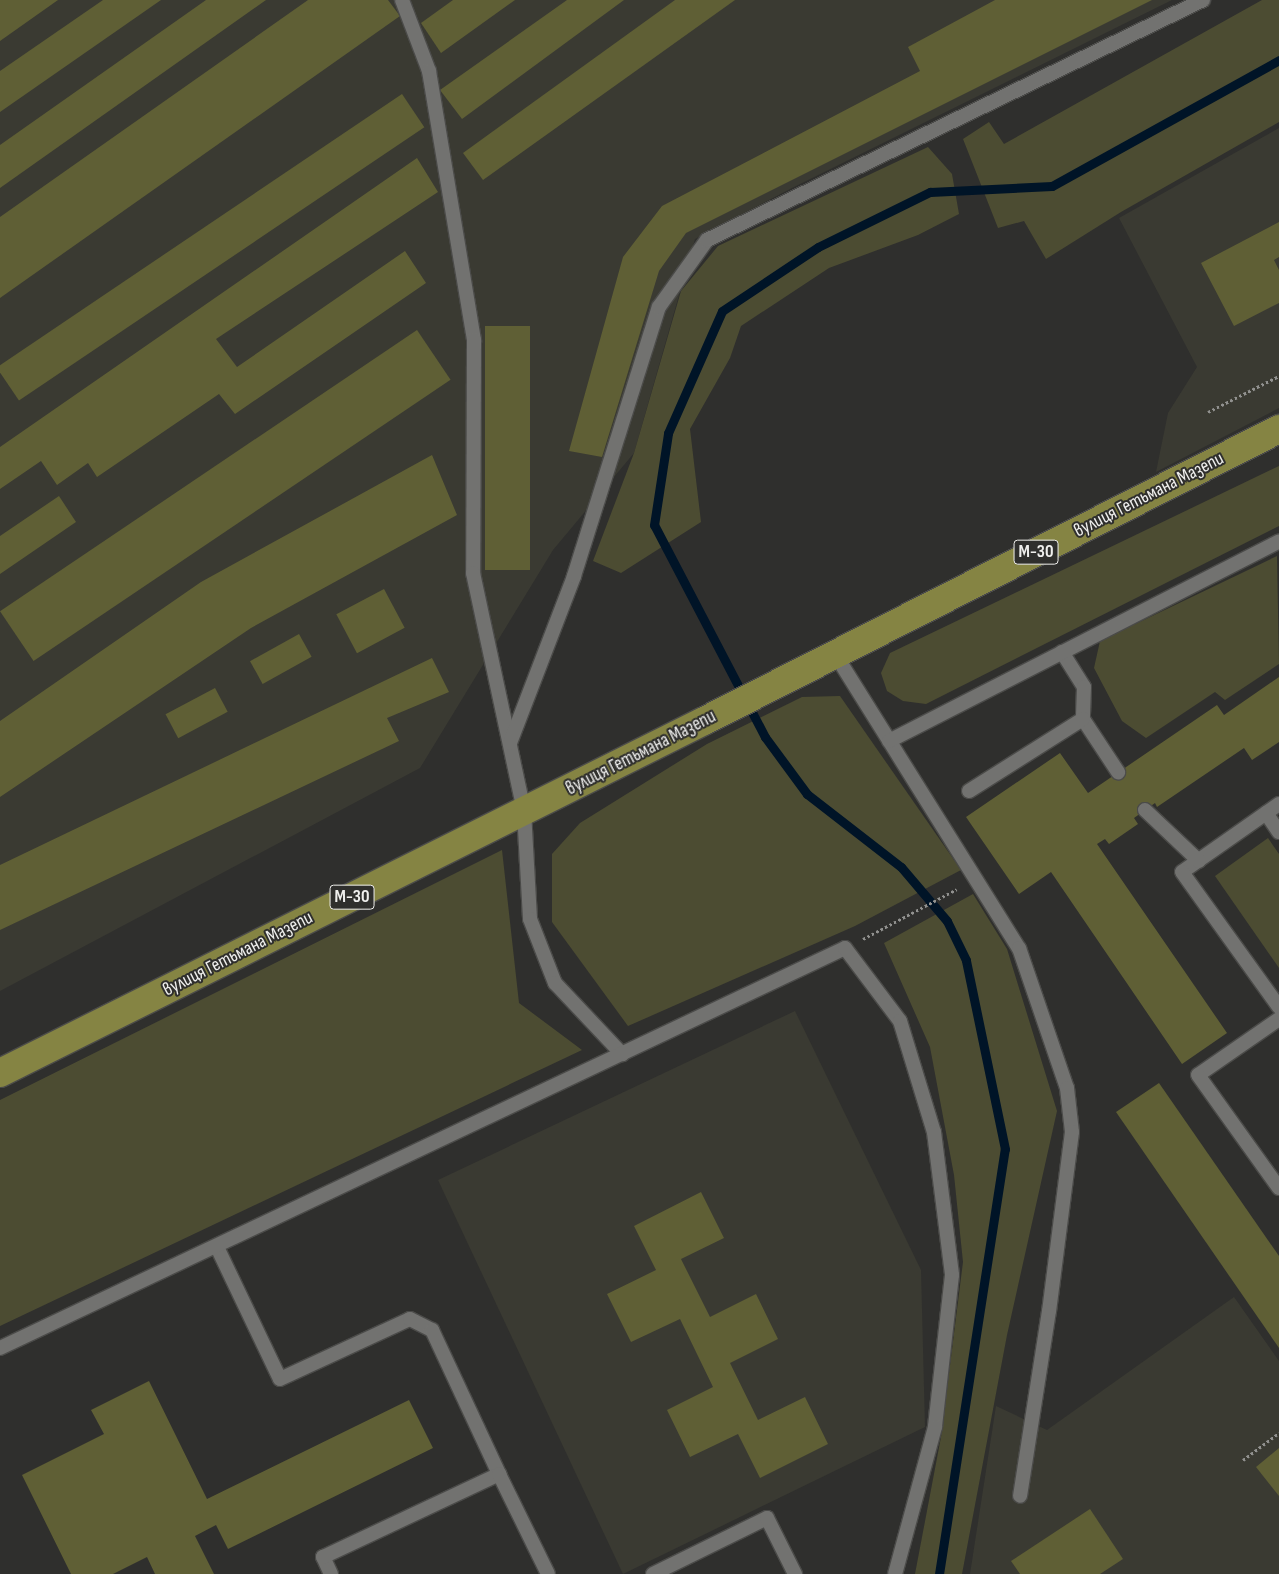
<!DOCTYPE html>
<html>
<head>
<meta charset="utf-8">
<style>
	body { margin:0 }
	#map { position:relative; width:1279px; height:1574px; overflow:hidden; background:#2f2f2d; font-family:"Sofia Sans Condensed",sans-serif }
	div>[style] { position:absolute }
	.built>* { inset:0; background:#3a3a32 }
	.green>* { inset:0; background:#4c4c32 }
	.stream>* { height:9px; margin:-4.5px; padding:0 4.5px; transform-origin:4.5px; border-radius:4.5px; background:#001427 }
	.building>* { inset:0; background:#5f5f35; transform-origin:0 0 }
	.path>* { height:3px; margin-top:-1.5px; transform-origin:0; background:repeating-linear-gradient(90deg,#91918f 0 2.5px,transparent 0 5px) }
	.roads { filter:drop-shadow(1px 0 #4b4b49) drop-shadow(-1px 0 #4b4b49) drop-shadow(0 1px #4b4b49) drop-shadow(0 -1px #4b4b49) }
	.service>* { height:14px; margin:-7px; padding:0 7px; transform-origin:7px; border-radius:7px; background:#727270 }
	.trunk>* { height:28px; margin:-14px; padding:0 14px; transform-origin:14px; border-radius:14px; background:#858443 }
	span { translate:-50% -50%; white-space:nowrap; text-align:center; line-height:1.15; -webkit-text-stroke:4px #2f2f2d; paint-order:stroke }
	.shield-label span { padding:1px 4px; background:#2f2f2d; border:1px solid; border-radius:4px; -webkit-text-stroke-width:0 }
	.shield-label { font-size:18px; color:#efefed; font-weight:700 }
	.street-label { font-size:19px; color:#efefed }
</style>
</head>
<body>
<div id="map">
	<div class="built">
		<div style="clip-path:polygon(0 0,1172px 0,792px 188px,695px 239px,634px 453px,553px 550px,420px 768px,0 991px)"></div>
		<div style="clip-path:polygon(1279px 128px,1279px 408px,1156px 472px,1168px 413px,1197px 367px,1119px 218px)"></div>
		<div style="clip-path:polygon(795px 1011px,921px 1270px,925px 1427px,623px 1574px,438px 1180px)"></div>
		<div style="clip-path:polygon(1234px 1297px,1279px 1361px,1279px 1574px,970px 1574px,996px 1406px,1047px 1430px)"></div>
	</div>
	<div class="green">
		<div style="clip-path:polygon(1262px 0,1279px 0,1279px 122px,1121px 212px,1046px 259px,1024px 221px,998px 228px,963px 139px,989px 122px,1004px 144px)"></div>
		<div style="clip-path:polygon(928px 147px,952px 174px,959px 214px,918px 235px,829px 268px,741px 326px,730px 358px,690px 429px,701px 522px,621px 573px,593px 561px,634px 453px,681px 291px,718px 246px)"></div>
		<div style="clip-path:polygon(1279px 466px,1279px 526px,926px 704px,903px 701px,887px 691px,881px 673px,890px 653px)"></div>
		<div style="clip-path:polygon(1277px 556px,1279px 664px,1225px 700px,1215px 692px,1146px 738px,1122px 721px,1094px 668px,1100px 641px)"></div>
		<div style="clip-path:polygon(840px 696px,961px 870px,855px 926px,628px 1026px,552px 922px,552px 854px,580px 823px,707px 744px,802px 697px)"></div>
		<div style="clip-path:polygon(1268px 838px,1279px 854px,1279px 968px,1215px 876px)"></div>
		<div style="clip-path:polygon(502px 850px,519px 1003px,582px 1050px,0 1326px,0 1100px)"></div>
		<div style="clip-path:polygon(973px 894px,1007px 949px,1057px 1111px,1007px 1335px,962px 1574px,915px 1574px,941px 1437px,963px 1262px,954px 1175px,930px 1047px,884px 943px)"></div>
	</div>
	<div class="stream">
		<div style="left:939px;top:1574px;width:430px;rotate:-81.2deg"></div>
		<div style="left:1005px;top:1149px;width:193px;rotate:-101.7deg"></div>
		<div style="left:966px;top:960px;width:43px;rotate:-116deg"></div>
		<div style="left:947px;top:921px;width:71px;rotate:-130.4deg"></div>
		<div style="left:901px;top:867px;width:119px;rotate:-142.2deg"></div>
		<div style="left:807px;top:794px;width:71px;rotate:-126.4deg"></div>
		<div style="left:765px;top:737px;width:239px;rotate:-117.6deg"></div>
		<div style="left:654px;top:525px;width:93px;rotate:-81.3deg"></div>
		<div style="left:668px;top:433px;width:133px;rotate:-66.1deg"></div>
		<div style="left:722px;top:311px;width:115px;rotate:-33.7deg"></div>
		<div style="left:818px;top:247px;width:125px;rotate:-26.2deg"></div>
		<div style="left:930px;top:192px;width:122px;rotate:-2.8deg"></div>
		<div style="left:1052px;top:186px;width:260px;rotate:-29deg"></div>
	</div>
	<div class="building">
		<div style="clip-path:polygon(0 0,58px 0,0 41px)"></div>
		<div style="clip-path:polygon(103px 0,161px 0,0 112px,0 71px)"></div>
		<div style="clip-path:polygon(206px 0,266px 0,0 188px,0 145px)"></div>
		<div style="clip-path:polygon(308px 0,388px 0,400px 16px,0 298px,0 217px)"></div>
		<div style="clip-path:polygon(453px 0,515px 0,441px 53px,421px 23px)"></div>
		<div style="clip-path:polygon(567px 0,624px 0,462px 119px,440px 90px)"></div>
		<div style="clip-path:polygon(675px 0,735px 0,483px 180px,463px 153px)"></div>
		<div style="clip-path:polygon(995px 0,1152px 0,686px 233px,659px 271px,602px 457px,569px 451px,623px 257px,662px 206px,920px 71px,908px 47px)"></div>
		<div style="left:402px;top:94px;width:40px;height:489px;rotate:56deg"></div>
		<div style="clip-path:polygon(417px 158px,438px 192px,216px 339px,237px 367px,405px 251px,426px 283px,235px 414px,219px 394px,97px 477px,88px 463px,57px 485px,41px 461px,0 489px,0 447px)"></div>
		<div style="clip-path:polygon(1279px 222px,1279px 257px,1274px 260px,1279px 270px,1279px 303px,1234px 326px,1201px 263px)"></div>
		<div style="left:530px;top:326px;width:244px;height:45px;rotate:90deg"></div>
		<div style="left:417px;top:330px;width:60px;height:503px;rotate:56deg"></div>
		<div style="clip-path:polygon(432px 455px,457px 515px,251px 628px,0 797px,0 721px,201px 582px)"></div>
		<div style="clip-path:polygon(59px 496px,76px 522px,0 574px,0 536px)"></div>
		<div style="left:384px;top:589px;width:44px;height:54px;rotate:62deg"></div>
		<div style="left:299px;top:634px;width:26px;height:56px;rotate:61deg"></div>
		<div style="clip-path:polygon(432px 658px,449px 692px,387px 718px,399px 741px,0 930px,0 865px)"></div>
		<div style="clip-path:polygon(1279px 677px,1279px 742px,1252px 760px,1244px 748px,1157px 807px,1155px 803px,1134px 818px,1138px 824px,1109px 844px,1105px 839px,1097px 844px,1227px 1033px,1182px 1064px,1051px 872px,1019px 894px,966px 817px,1060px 753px,1088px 793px,1217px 705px,1224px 715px)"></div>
		<div style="left:215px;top:688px;width:27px;height:56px;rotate:62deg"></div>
		<div style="clip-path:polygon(1159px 1083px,1279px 1256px,1279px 1348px,1116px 1112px)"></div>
		<div style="clip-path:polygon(701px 1192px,724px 1238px,681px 1259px,710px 1317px,756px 1294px,778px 1339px,730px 1363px,758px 1420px,805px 1397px,828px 1444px,760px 1478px,738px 1434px,690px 1457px,667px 1410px,713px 1387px,680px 1319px,631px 1342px,607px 1294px,656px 1270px,634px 1226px)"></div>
		<div style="clip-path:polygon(149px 1381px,207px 1499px,409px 1400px,433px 1448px,228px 1549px,216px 1525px,195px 1536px,214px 1574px,155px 1574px,147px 1557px,113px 1574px,71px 1574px,22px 1475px,104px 1434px,91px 1410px)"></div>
		<div style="clip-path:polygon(1279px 1448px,1279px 1496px,1256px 1467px)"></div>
		<div style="clip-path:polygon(1090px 1509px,1123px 1559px,1100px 1574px,1020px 1574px,1011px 1561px)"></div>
	</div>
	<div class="path">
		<div style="left:1208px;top:412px;width:80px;rotate:-26.9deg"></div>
		<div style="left:863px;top:939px;width:106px;rotate:-28deg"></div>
		<div style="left:1243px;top:1460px;width:45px;rotate:-36.9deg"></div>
	</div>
	<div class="roads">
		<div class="service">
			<div style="left:402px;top:0;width:76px;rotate:69.2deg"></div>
			<div style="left:429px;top:71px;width:273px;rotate:80.5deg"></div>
			<div style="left:474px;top:340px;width:233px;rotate:90.2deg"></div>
			<div style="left:473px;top:573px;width:243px;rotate:77.9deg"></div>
			<div style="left:524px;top:811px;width:108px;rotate:86.8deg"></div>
			<div style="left:530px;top:919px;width:69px;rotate:68.7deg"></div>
			<div style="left:555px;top:983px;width:98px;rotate:46.7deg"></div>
			<div style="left:1062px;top:652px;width:41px;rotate:57.8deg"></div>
			<div style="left:1084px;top:687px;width:32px;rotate:92deg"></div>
			<div style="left:1083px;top:719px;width:64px;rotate:56.6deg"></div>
			<div style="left:835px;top:654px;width:347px;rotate:58deg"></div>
			<div style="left:1019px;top:948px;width:148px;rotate:71.1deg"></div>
			<div style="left:1067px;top:1088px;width:44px;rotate:83.5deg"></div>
			<div style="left:1072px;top:1132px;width:180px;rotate:97.3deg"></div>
			<div style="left:1049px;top:1311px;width:187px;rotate:98.9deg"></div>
			<div style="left:889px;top:741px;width:438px;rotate:-27.1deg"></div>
			<div style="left:510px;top:743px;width:179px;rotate:-69deg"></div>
			<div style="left:574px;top:576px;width:282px;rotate:-72.5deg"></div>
			<div style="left:659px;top:307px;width:82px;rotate:-54.4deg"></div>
			<div style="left:707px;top:240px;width:551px;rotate:-25.82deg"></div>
			<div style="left:969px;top:791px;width:135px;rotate:-32.3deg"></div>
			<div style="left:1279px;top:804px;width:118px;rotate:145deg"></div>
			<div style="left:1182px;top:872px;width:166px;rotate:54.3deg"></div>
			<div style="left:1145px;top:810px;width:74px;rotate:43.4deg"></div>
			<div style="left:1266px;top:813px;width:23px;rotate:56deg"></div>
			<div style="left:1279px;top:1019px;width:98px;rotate:145.3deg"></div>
			<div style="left:1198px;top:1075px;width:139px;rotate:54.4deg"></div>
			<div style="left:217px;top:1247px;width:146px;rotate:64.5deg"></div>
			<div style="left:280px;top:1379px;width:143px;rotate:-24.8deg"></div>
			<div style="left:410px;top:1319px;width:25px;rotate:27deg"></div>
			<div style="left:432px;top:1330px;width:159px;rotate:65deg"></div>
			<div style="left:0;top:1348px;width:935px;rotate:-25.33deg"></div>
			<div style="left:845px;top:948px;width:91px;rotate:53deg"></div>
			<div style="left:900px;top:1021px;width:116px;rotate:73deg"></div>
			<div style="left:934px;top:1132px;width:144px;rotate:82.8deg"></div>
			<div style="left:952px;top:1275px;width:153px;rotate:96.4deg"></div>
			<div style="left:935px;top:1427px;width:152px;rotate:105.2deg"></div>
			<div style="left:331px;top:1574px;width:19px;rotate:-115deg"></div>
			<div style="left:323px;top:1557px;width:195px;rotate:-25.2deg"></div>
			<div style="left:499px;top:1474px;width:111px;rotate:63.9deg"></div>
			<div style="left:653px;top:1574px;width:127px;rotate:-26.2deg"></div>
			<div style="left:767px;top:1518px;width:63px;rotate:63.4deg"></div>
		</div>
		<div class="trunk">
			<div style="left:0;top:1073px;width:787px;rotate:-26.57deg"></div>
			<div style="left:704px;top:721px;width:645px;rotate:-26.92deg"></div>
		</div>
	</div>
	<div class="shield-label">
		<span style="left:1036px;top:552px">М-30</span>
		<span style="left:352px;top:897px">М-30</span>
	</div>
	<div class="street-label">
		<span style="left:1149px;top:495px;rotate:-27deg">вулиця Гетьмана Мазепи</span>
		<span style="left:641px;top:753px;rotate:-27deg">вулиця Гетьмана Мазепи</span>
		<span style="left:238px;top:954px;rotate:-27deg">вулиця Гетьмана Мазепи</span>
	</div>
</div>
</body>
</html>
